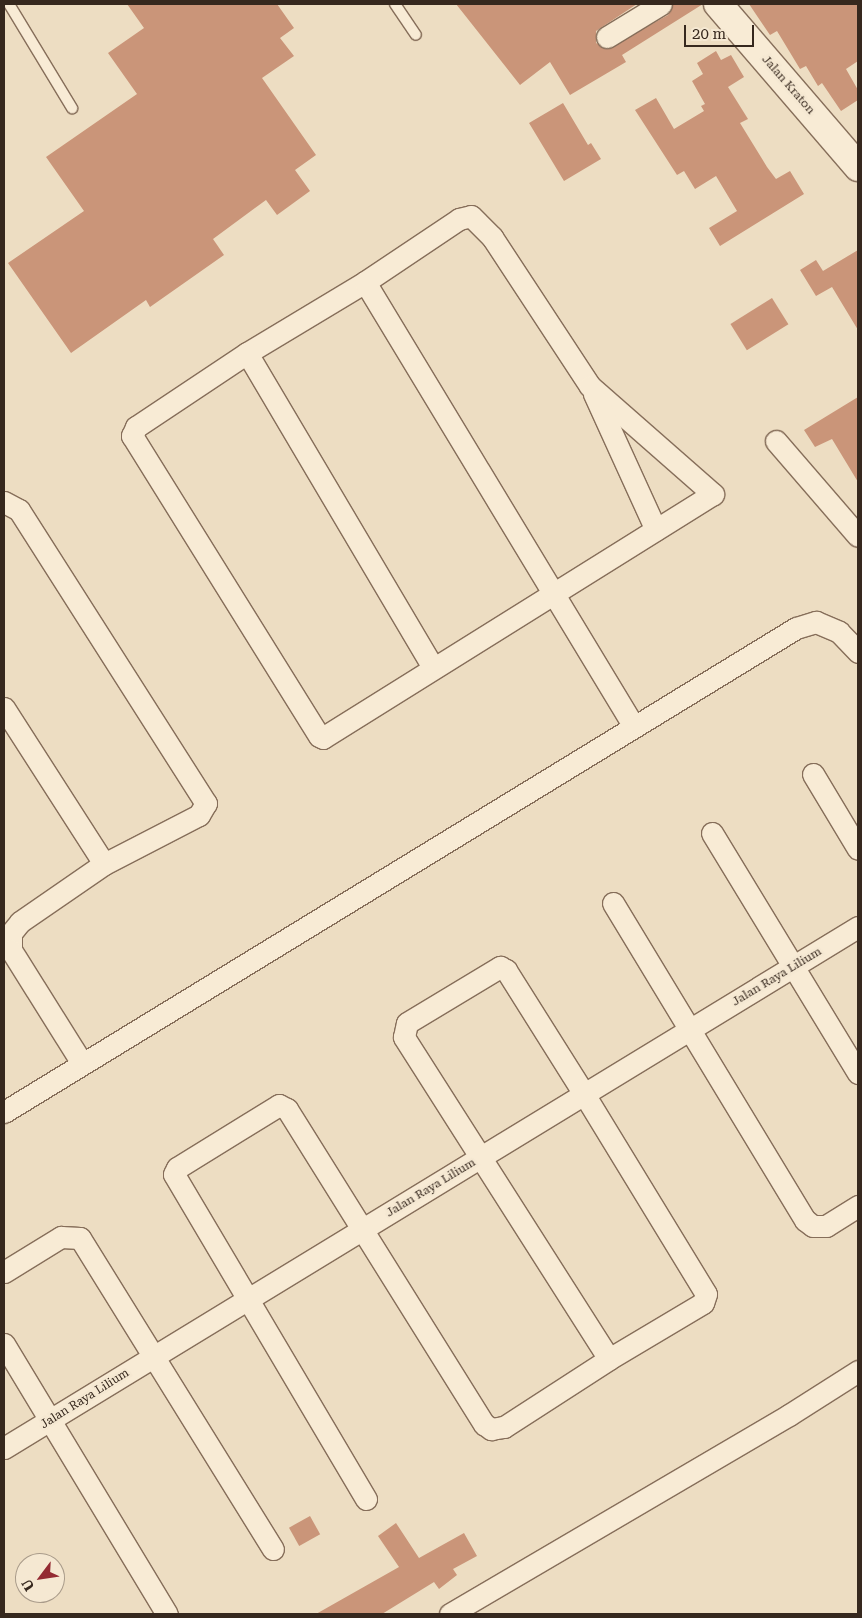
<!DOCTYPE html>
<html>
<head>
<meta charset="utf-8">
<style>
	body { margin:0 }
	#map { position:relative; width:862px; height:1618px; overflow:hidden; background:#edddc2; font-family:"Roboto Serif",serif }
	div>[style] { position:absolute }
	.building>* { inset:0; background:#ca9579; transform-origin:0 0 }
	.roads { filter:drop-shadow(1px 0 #866e5a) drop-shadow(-1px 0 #866e5a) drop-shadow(0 1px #866e5a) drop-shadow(0 -1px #866e5a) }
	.lane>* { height:10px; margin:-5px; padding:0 5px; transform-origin:5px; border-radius:5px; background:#f8ebd5 }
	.street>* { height:21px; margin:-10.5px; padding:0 10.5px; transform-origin:10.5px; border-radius:10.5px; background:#f8ebd5 }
	.secondary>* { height:28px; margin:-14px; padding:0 14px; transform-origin:14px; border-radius:14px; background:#f8ebd5 }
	span { translate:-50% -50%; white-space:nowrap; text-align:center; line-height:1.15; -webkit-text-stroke:5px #f5e8d2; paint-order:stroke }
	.street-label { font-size:12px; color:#36281e }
	.frame { position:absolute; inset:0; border:5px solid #36281e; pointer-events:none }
	.north { position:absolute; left:15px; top:1553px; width:50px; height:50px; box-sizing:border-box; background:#f5e8d2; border:1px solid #a99b8a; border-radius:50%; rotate:239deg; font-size:14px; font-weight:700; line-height:20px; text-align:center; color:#36281e }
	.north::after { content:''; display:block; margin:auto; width:18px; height:22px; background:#942b33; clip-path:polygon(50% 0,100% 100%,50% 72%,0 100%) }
	.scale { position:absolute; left:684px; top:25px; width:70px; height:22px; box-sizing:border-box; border:2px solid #36281e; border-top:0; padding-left:6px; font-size:15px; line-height:18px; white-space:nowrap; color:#36281e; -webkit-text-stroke:4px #f5e8d2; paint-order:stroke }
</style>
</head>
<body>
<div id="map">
	<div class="building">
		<div style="clip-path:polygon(127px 4px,277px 4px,294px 28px,280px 38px,294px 56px,262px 78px,316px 155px,295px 170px,310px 191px,277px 215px,266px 200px,213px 239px,224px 255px,150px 307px,146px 300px,71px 353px,8px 263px,84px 211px,46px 157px,137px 94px,108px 53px,144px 28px)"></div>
		<div style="clip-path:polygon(456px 4px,637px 4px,596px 31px,596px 43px,607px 49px,668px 15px,673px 4px,703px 4px,622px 55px,626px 62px,570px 95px,550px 62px,520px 85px)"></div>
		<div style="clip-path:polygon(749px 4px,858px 4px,858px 61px,846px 69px,858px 90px,858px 100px,841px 111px,822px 83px,818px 86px,806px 66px,800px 69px,777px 31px,770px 35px)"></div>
		<div style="clip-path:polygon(716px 51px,721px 60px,731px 55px,744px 77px,728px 87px,748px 119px,740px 123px,767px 167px,776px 179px,790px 171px,804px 194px,720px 246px,709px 228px,737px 211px,716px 176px,695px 189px,684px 171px,677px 175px,635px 110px,656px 98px,674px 129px,704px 111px,701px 106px,705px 104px,692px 81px,703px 74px,697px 63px)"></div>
		<div style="clip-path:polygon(563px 103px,588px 145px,591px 143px,601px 159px,564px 181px,529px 123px)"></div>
		<div style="clip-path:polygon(858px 250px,858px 330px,832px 287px,816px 296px,800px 270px,816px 260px,823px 271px)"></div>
		<div style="left:772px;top:298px;width:31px;height:49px;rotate:58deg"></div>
		<div style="clip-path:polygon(858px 397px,858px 482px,832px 439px,815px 447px,804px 430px)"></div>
		<div style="left:310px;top:1516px;width:21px;height:24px;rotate:61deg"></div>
		<div style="clip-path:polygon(396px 1523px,419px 1558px,464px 1533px,477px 1556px,453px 1569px,457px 1575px,439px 1589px,434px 1582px,382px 1614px,316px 1614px,399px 1567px,378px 1536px)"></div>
	</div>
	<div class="roads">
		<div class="lane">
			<div style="left:9px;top:4px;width:122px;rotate:58.8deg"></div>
			<div style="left:395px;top:4px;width:37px;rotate:56deg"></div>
		</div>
		<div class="street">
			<div style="left:607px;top:37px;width:63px;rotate:-31.4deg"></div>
			<div style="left:471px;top:216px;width:30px;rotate:45deg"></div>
			<div style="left:492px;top:237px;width:178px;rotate:56.7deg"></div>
			<div style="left:590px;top:386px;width:164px;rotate:41.3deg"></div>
			<div style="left:713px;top:494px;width:460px;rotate:148deg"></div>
			<div style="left:323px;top:738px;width:4px;rotate:-153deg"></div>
			<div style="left:319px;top:736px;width:354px;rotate:-121.9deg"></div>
			<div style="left:132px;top:436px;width:10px;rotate:-66deg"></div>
			<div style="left:136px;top:427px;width:133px;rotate:-33.7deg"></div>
			<div style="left:247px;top:353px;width:138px;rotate:-31deg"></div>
			<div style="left:365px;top:282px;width:113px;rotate:-33.8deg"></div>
			<div style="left:459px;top:219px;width:12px;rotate:-14deg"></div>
			<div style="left:365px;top:282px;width:518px;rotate:58.83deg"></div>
			<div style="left:247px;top:353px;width:365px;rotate:59.4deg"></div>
			<div style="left:594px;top:394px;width:149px;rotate:65.5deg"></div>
			<div style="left:776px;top:441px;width:125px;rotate:49.2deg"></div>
			<div style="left:4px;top:502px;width:17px;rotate:28deg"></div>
			<div style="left:19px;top:510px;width:348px;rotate:57.5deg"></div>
			<div style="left:206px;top:803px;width:14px;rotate:120deg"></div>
			<div style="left:199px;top:815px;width:107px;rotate:152.7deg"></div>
			<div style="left:104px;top:864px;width:102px;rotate:145.4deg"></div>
			<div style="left:20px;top:922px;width:14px;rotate:129deg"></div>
			<div style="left:11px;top:933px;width:17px;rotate:90deg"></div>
			<div style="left:11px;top:950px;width:133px;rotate:57.9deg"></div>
			<div style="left:4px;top:708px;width:185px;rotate:57.3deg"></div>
			<div style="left:813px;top:774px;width:87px;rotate:59deg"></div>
			<div style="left:712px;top:833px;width:281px;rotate:58.7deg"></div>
			<div style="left:613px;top:903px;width:371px;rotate:58.8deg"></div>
			<div style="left:805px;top:1220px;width:10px;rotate:37deg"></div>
			<div style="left:813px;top:1226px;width:13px"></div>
			<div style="left:826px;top:1226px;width:38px;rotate:-32deg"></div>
			<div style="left:500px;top:967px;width:7px;rotate:27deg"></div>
			<div style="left:506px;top:970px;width:146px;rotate:57.8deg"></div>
			<div style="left:584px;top:1094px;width:234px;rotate:58.6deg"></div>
			<div style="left:706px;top:1294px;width:9px;rotate:108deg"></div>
			<div style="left:703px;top:1303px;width:109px;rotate:149.2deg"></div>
			<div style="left:609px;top:1359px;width:382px;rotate:-122.5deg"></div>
			<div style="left:404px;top:1037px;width:14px;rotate:-78deg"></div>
			<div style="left:407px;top:1023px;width:109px;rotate:-31.1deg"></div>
			<div style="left:4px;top:1112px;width:928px;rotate:-31.43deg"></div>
			<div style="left:796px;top:628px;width:21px;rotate:-17deg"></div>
			<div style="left:816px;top:622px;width:25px;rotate:23deg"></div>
			<div style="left:839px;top:632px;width:28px;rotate:46deg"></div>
			<div style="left:4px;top:1272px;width:67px;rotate:-31.6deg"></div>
			<div style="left:61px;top:1237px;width:19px;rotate:3deg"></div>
			<div style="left:80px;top:1238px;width:366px;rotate:58.2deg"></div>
			<div style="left:4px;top:1344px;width:315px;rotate:58.9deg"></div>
			<div style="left:4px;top:1448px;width:1000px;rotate:-31.39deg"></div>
			<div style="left:366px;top:1499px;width:377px;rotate:-120.6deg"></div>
			<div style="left:174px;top:1174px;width:7px;rotate:-63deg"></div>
			<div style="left:177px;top:1168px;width:120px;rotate:-31.7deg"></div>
			<div style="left:279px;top:1105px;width:9px;rotate:27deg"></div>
			<div style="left:287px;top:1109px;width:372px;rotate:58deg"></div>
			<div style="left:484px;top:1424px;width:9px;rotate:36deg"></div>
			<div style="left:491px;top:1429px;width:13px;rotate:-9deg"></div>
			<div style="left:504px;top:1427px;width:125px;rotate:-32.9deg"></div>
			<div style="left:450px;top:1614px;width:393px;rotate:-30.4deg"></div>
			<div style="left:789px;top:1415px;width:82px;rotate:-32.5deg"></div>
		</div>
		<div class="secondary">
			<div style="left:718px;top:4px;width:215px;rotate:49.3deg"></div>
		</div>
	</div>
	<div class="street-label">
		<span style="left:788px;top:85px;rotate:49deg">Jalan Kraton</span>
		<span style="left:777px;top:977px;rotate:-31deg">Jalan Raya Lilium</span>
		<span style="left:431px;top:1188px;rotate:-31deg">Jalan Raya Lilium</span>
		<span style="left:85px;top:1399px;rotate:-32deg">Jalan Raya Lilium</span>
	</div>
	<div class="frame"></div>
	<div class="north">U</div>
	<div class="scale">20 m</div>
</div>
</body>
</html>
